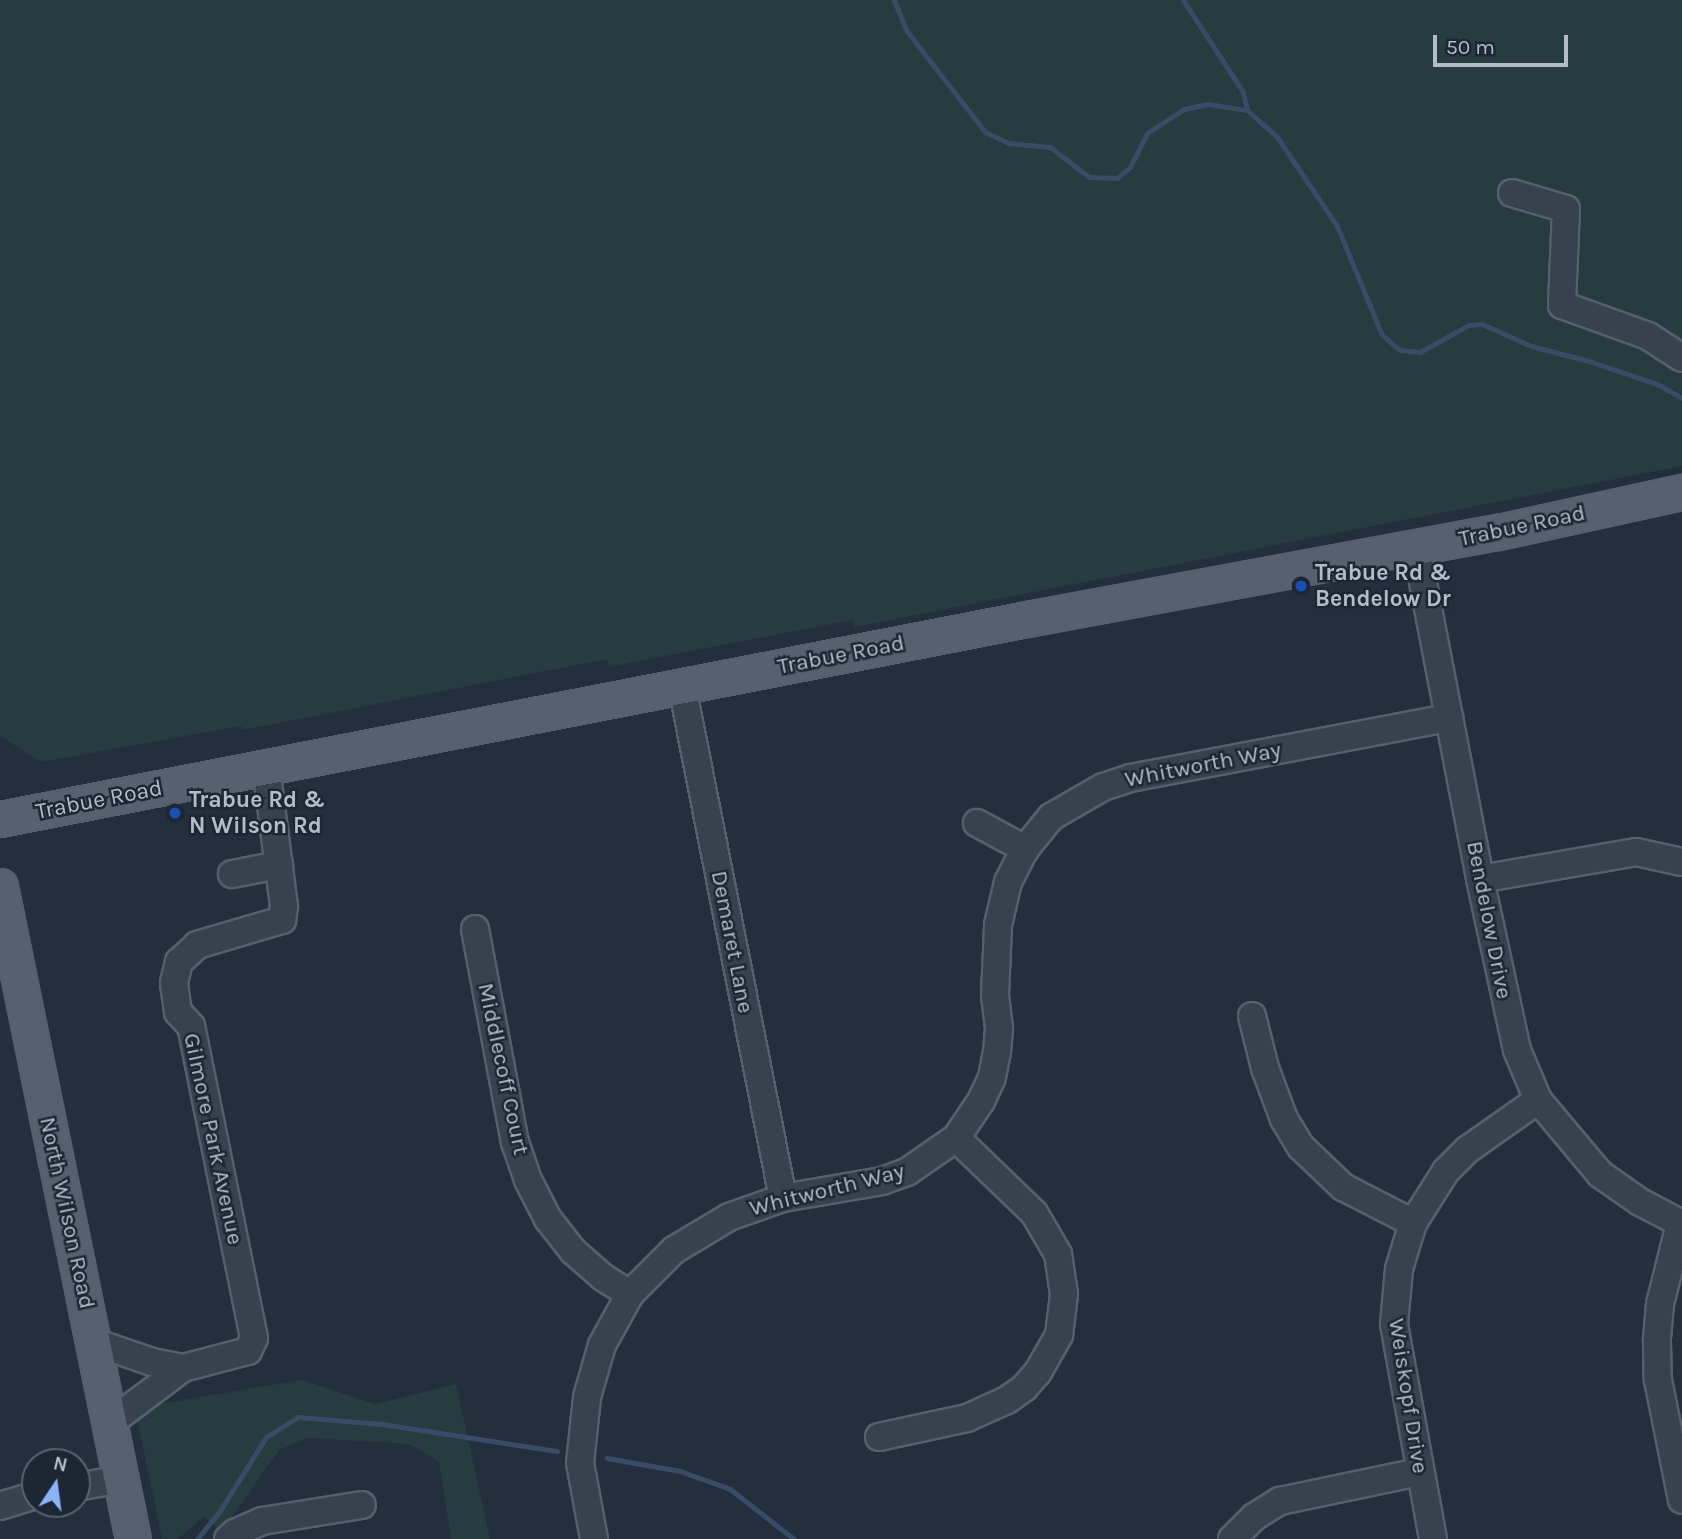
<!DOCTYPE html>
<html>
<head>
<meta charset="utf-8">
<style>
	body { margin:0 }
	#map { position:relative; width:1682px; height:1539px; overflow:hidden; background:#242f3e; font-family:Karla,sans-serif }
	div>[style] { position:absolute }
	.green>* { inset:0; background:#263c3f }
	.stream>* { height:5px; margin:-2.5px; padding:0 2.5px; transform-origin:2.5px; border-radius:2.5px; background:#394c67 }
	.roads { filter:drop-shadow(2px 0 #565f6c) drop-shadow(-2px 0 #565f6c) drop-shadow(0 2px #565f6c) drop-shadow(0 -2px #565f6c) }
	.minor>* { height:26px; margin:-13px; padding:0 13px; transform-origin:13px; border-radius:13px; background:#38414e }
	.major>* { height:33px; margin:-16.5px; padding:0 16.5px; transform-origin:16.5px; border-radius:16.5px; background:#56606e }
	.dots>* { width:19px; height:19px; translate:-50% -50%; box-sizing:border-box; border:4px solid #1d2633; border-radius:50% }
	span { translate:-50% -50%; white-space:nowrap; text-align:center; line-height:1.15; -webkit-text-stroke:5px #1d2633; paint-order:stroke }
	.street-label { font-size:23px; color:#b4bcc9 }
	.poi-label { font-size:23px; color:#b4bcc9; font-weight:700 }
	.left { translate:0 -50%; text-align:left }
	.north { position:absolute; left:21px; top:1448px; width:70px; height:70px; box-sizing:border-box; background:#1d2633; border:2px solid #59626f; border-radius:50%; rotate:13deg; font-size:19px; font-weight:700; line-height:28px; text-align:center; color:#b4bcc9 }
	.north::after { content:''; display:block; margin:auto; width:24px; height:32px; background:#8ab4f8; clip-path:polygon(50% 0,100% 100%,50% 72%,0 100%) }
	.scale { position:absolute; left:1433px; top:35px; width:135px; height:32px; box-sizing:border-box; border:4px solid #b4bcc9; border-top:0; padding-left:9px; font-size:21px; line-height:24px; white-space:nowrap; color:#b4bcc9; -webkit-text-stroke:5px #1d2633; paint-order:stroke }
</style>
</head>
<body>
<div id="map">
	<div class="green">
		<div style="clip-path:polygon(0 0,1682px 0,1682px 466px,854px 627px,852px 620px,609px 667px,607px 659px,243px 730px,241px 726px,41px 762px,0 736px)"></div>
		<div style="clip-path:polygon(302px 1380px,375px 1404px,456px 1384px,490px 1539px,451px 1539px,439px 1462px,410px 1444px,308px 1438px,279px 1450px,222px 1531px,203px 1517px,178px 1539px,162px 1539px,135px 1408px)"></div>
	</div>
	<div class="stream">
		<div style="left:894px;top:0;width:32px;rotate:68deg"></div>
		<div style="left:906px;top:30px;width:129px;rotate:52.2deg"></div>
		<div style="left:985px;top:132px;width:26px;rotate:25deg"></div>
		<div style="left:1009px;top:143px;width:41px;rotate:5.6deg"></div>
		<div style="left:1050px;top:147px;width:49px;rotate:37.6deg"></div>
		<div style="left:1089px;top:177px;width:28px;rotate:2deg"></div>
		<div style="left:1117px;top:178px;width:17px;rotate:-40deg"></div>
		<div style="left:1130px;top:167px;width:38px;rotate:-63deg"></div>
		<div style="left:1147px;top:133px;width:44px;rotate:-33deg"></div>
		<div style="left:1184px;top:109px;width:25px;rotate:-12deg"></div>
		<div style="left:1208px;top:104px;width:39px;rotate:9deg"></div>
		<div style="left:1247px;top:110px;width:40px;rotate:42deg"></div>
		<div style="left:1277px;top:137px;width:107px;rotate:56deg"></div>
		<div style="left:1337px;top:226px;width:118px;rotate:67.6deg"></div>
		<div style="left:1382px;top:335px;width:23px;rotate:40deg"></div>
		<div style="left:1400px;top:350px;width:20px;rotate:6deg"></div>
		<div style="left:1420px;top:352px;width:56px;rotate:-28.9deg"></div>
		<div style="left:1469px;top:325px;width:13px;rotate:-4deg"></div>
		<div style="left:1482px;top:324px;width:54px;rotate:24.2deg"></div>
		<div style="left:1531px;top:346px;width:60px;rotate:14.5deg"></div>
		<div style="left:1589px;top:361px;width:72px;rotate:18.7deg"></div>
		<div style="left:1657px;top:384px;width:29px;rotate:29deg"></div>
		<div style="left:1183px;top:0;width:110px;rotate:56.9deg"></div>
		<div style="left:1243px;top:92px;width:18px;rotate:77deg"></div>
		<div style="left:607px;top:1458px;width:74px;rotate:10.1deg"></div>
		<div style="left:680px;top:1471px;width:53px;rotate:19.8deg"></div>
		<div style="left:730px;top:1489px;width:81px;rotate:38deg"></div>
		<div style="left:197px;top:1539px;width:38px;rotate:-51deg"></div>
		<div style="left:221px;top:1509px;width:85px;rotate:-58deg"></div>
		<div style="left:266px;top:1437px;width:38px;rotate:-32deg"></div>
		<div style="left:298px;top:1417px;width:84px;rotate:4.8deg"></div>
		<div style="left:382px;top:1424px;width:177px;rotate:8.8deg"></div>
	</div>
	<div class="roads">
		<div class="minor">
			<div style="left:1512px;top:193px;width:56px;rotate:16.5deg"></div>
			<div style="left:1566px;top:209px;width:96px;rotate:92.4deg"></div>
			<div style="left:1562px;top:305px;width:91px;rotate:19.8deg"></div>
			<div style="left:1648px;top:336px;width:40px;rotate:32.9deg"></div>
			<div style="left:1416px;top:546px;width:339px;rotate:79.1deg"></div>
			<div style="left:1480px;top:879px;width:175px;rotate:77.8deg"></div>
			<div style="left:1517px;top:1050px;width:54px;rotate:67.2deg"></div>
			<div style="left:1538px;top:1100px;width:97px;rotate:50deg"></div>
			<div style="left:1600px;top:1174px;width:49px;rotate:35deg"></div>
			<div style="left:1640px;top:1202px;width:47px;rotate:27.6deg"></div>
			<div style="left:682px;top:686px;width:522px;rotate:78.84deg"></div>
			<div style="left:977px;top:823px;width:55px;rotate:28.4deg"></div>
			<div style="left:232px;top:874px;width:48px;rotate:-10.8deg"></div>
			<div style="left:1480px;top:879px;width:158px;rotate:-9.8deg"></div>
			<div style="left:1636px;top:852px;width:47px;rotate:12.3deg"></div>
			<div style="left:475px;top:929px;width:217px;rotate:79.4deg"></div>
			<div style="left:515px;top:1142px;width:40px;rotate:71.1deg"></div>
			<div style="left:528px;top:1180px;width:44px;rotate:62.9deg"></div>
			<div style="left:548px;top:1219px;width:41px;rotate:52deg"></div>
			<div style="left:573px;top:1251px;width:41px;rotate:41.1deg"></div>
			<div style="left:604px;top:1278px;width:31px;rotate:32deg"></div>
			<div style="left:1252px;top:1016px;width:54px;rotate:76deg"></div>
			<div style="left:1265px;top:1068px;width:54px;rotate:69.6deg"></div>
			<div style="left:1284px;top:1119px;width:33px;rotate:59deg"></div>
			<div style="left:1301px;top:1147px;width:58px;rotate:43.6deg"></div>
			<div style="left:1343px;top:1187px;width:79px;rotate:27.2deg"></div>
			<div style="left:1680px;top:1224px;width:82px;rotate:104deg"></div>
			<div style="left:1660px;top:1304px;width:37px;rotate:95deg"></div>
			<div style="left:1657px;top:1341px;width:39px;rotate:89deg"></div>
			<div style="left:1658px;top:1380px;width:122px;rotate:78.7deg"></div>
			<div style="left:94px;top:1342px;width:61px;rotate:19deg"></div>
			<div style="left:152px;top:1362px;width:32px;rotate:11deg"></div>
			<div style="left:111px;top:1422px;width:90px;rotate:-36.9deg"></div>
			<div style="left:183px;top:1368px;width:67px;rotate:-14.7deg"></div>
			<div style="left:248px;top:1351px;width:14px;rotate:-65deg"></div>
			<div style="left:254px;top:1338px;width:318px;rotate:-101.4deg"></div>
			<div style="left:191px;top:1026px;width:19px;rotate:-133deg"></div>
			<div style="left:178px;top:1012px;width:29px;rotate:-98deg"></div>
			<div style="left:174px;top:983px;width:22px;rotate:-77deg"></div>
			<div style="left:179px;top:962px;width:25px;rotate:-43deg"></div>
			<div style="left:197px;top:945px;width:89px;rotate:-16.4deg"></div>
			<div style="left:282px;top:920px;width:14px;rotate:-82deg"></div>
			<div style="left:284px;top:906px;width:140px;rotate:-97.4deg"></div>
			<div style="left:879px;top:1437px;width:90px;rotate:-12.2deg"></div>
			<div style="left:967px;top:1418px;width:44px;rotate:-24.2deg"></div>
			<div style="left:1007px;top:1400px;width:21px;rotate:-35deg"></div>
			<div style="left:1024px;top:1388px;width:21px;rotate:-49deg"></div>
			<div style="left:1038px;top:1372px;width:43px;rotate:-60.4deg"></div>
			<div style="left:1059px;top:1335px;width:41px;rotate:-83deg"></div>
			<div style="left:1064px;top:1294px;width:40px;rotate:-98.5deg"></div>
			<div style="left:1058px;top:1254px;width:48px;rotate:-120.3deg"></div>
			<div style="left:1034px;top:1213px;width:108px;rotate:-136.1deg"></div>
			<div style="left:77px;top:1487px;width:45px;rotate:-10.3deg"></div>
			<div style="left:0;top:1506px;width:37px;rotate:-17deg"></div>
			<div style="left:228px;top:1539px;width:9px;rotate:-41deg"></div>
			<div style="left:235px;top:1533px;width:30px;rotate:-24deg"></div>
			<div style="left:262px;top:1521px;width:101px;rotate:-9.1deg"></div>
			<div style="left:594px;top:1539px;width:77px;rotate:-100.4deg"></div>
			<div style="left:580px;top:1463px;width:66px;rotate:-83.9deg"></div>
			<div style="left:587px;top:1397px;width:54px;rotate:-73.9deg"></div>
			<div style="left:602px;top:1345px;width:58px;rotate:-61.2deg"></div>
			<div style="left:630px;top:1294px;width:62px;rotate:-45deg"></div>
			<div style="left:674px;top:1250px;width:64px;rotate:-31deg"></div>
			<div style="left:729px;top:1217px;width:57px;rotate:-19.4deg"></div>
			<div style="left:783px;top:1198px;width:100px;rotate:-9.7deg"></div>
			<div style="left:882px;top:1181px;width:27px;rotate:-20deg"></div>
			<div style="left:907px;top:1172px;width:60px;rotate:-34.8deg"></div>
			<div style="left:956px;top:1138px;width:45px;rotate:-56deg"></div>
			<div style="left:981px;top:1101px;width:26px;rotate:-65deg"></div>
			<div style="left:992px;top:1077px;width:25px;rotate:-79deg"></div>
			<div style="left:997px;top:1052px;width:24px;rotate:-85deg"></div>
			<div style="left:999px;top:1028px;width:33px;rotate:-97deg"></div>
			<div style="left:995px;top:995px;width:70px;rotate:-87.5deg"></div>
			<div style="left:998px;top:925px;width:44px;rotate:-76.9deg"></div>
			<div style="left:1008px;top:882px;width:37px;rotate:-63deg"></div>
			<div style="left:1025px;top:849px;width:41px;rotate:-50.9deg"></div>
			<div style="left:1051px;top:817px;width:60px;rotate:-30deg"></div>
			<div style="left:1103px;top:787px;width:28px;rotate:-18deg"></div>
			<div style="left:1130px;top:778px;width:325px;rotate:-10.7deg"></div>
			<div style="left:1232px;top:1539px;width:31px;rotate:-45deg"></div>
			<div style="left:1254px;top:1517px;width:31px;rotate:-32deg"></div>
			<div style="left:1280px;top:1501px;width:142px;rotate:-11.8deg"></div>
			<div style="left:1433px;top:1539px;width:219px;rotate:-100.3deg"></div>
			<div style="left:1394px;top:1324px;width:55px;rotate:-84.8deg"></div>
			<div style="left:1399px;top:1269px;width:48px;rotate:-73.1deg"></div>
			<div style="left:1413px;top:1223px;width:62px;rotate:-57.6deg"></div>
			<div style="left:1446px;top:1171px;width:30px;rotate:-45deg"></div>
			<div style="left:1467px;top:1150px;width:87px;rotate:-35.2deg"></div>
		</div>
		<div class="major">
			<div style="left:0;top:819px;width:1046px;rotate:-11.02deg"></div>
			<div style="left:1027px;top:619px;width:479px;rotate:-10.5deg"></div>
			<div style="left:1498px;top:532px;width:188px;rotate:-12.3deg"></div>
			<div style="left:0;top:886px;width:666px;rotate:78.49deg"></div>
		</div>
	</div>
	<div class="dots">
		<div style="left:1301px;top:586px;background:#1a4fb4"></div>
		<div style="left:175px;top:813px;background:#1a4fb4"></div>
	</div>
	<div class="street-label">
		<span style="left:1522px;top:526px;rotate:-12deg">Trabue Road</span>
		<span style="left:841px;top:655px;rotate:-11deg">Trabue Road</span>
		<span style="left:1203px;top:765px;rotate:-11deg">Whitworth Way</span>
		<span style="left:99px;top:800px;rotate:-11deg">Trabue Road</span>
		<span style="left:1489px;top:920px;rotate:79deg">Bendelow Drive</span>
		<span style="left:732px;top:942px;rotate:79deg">Demaret Lane</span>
		<span style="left:503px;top:1069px;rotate:78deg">Middlecoff Court</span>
		<span style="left:213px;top:1139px;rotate:78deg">Gilmore Park Avenue</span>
		<span style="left:827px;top:1190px;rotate:-14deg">Whitworth Way</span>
		<span style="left:67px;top:1213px;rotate:78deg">North Wilson Road</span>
		<span style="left:1408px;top:1396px;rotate:81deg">Weiskopf Drive</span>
	</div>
	<div class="poi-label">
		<span class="left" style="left:1315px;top:586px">Trabue Rd &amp;<br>Bendelow Dr</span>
		<span class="left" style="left:189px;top:813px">Trabue Rd &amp;<br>N Wilson Rd</span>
	</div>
	<div class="north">N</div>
	<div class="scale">50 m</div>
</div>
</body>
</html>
